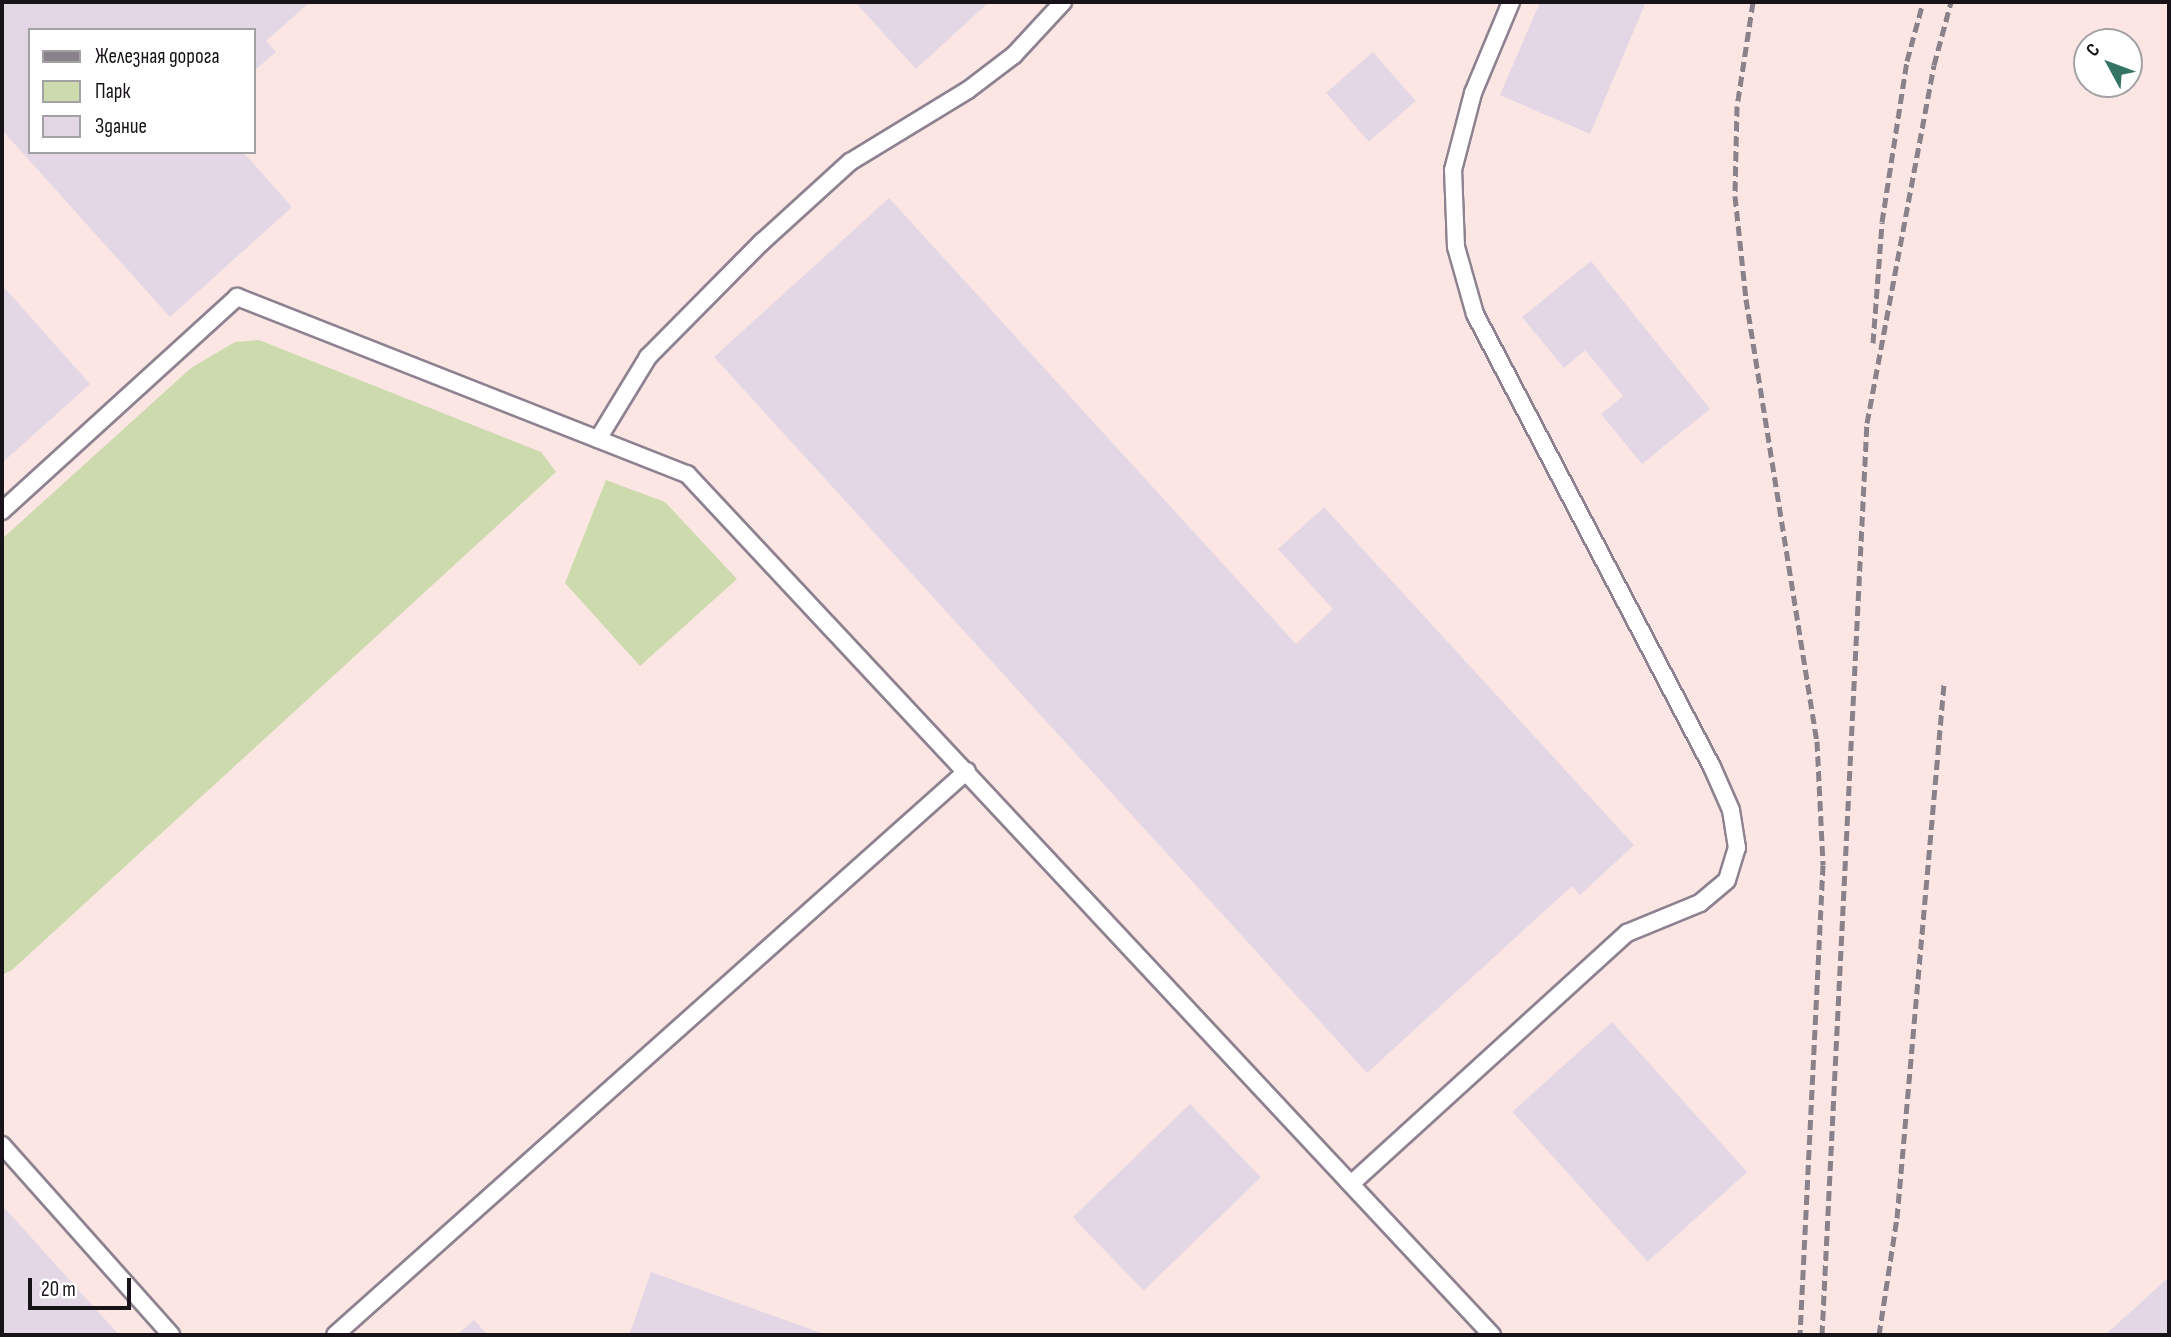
<!DOCTYPE html>
<html>
<head>
<meta charset="utf-8">
<style>
	body { margin:0 }
	#map { position:relative; width:2171px; height:1337px; overflow:hidden; background:#fcf1fd; font-family:"Sofia Sans Condensed",sans-serif }
	div>[style] { position:absolute }
	.industrial>* { inset:0; background:#fbe6e4 }
	.green>* { inset:0; background:#ccdaae }
	.building>* { inset:0; background:#e3d7e6; transform-origin:0 0 }
	.roads { filter:drop-shadow(2px 0 #8e8290) drop-shadow(-2px 0 #8e8290) drop-shadow(0 2px #8e8290) drop-shadow(0 -2px #8e8290) }
	.service>* { height:16px; margin:-8px; padding:0 8px; transform-origin:8px; border-radius:8px; background:#fff }
	.rail>* { height:5px; margin-top:-2.5px; transform-origin:0; background:repeating-linear-gradient(90deg,#89828a 0 10px,transparent 0 15px) }
	span { translate:-50% -50%; white-space:nowrap; text-align:center; line-height:1.15; -webkit-text-stroke:7px #fff; paint-order:stroke }
	.frame { position:absolute; inset:0; border:4px solid #171318; pointer-events:none }
	.legend { position:absolute; left:28px; top:28px; width:228px; height:126px; box-sizing:border-box; background:#fff; border:2px solid #a2a1a3; margin:0; padding:9px 12px; list-style:none; font-size:21px; color:#171318 }
	.legend li { display:flex; align-items:center; gap:14px; height:35px }
	.legend b { width:35px; border:2px solid #a2a1a3 }
	.north { position:absolute; left:2073px; top:28px; width:70px; height:70px; box-sizing:border-box; background:#fff; border:2px solid #a2a1a3; border-radius:50%; rotate:311deg; font-size:19px; font-weight:700; line-height:28px; text-align:center; color:#171318 }
	.north::after { content:''; display:block; margin:auto; width:24px; height:32px; background:#337464; clip-path:polygon(50% 0,100% 100%,50% 72%,0 100%) }
	.scale { position:absolute; left:28px; top:1278px; width:103px; height:32px; box-sizing:border-box; border:4px solid #171318; border-top:0; padding-left:9px; font-size:21px; line-height:24px; white-space:nowrap; color:#171318; -webkit-text-stroke:5px #fff; paint-order:stroke }
</style>
</head>
<body>
<div id="map">
	<div class="industrial">
		<div style="clip-path:polygon(evenodd,2px 2px,2169px 2px,2169px 1335px,2px 1335px,2px 2px,30px 30px,254px 30px,254px 152px,30px 152px,30px 30px,2px 2px,2087px 42px,2129px 42px,2129px 84px,2087px 84px,2087px 42px)"></div>
	</div>
	<div class="green">
		<div style="clip-path:polygon(259px 340px,541px 452px,556px 472px,12px 970px,2px 975px,2px 539px,191px 368px,235px 342px)"></div>
		<div style="clip-path:polygon(606px 480px,665px 502px,737px 579px,640px 666px,565px 583px)"></div>
	</div>
	<div class="building">
		<div style="clip-path:polygon(2px 2px,310px 2px,266px 41px,276px 52px,254px 71px,254px 30px,30px 30px,30px 152px,243px 152px,292px 207px,170px 317px,2px 130px)"></div>
		<div style="clip-path:polygon(855px 2px,989px 2px,916px 69px)"></div>
		<div style="clip-path:polygon(1540px 2px,1646px 2px,1590px 134px,1500px 95px)"></div>
		<div style="left:1373px;top:52px;width:65px;height:62px;rotate:49deg"></div>
		<div style="clip-path:polygon(889px 198px,1296px 644px,1333px 609px,1278px 549px,1324px 507px,1634px 845px,1580px 895px,1572px 886px,1367px 1073px,714px 357px)"></div>
		<div style="clip-path:polygon(1591px 261px,1710px 409px,1642px 464px,1601px 414px,1623px 396px,1585px 350px,1564px 368px,1522px 317px)"></div>
		<div style="clip-path:polygon(2px 285px,90px 384px,2px 463px)"></div>
		<div style="left:1612px;top:1022px;width:202px;height:134px;rotate:48deg"></div>
		<div style="left:1190px;top:1104px;width:102px;height:163px;rotate:46deg"></div>
		<div style="clip-path:polygon(2px 1205px,119px 1335px,2px 1335px)"></div>
		<div style="clip-path:polygon(651px 1272px,827px 1335px,637px 1335px,630px 1333px)"></div>
		<div style="clip-path:polygon(2169px 1277px,2169px 1335px,2105px 1335px)"></div>
		<div style="clip-path:polygon(474px 1320px,488px 1335px,457px 1335px)"></div>
	</div>
	<div class="roads">
		<div class="service">
			<div style="left:598px;top:439px;width:96px;rotate:-58.6deg"></div>
			<div style="left:648px;top:357px;width:162px;rotate:-45.3deg"></div>
			<div style="left:762px;top:242px;width:119px;rotate:-42.3deg"></div>
			<div style="left:850px;top:162px;width:138px;rotate:-31.4deg"></div>
			<div style="left:968px;top:90px;width:58px;rotate:-37.3deg"></div>
			<div style="left:1014px;top:55px;width:72px;rotate:-47.2deg"></div>
			<div style="left:2px;top:511px;width:318px;rotate:-42.3deg"></div>
			<div style="left:237px;top:297px;width:484px;rotate:21.5deg"></div>
			<div style="left:687px;top:474px;width:1179px;rotate:46.93deg"></div>
			<div style="left:2px;top:1145px;width:254px;rotate:48.3deg"></div>
			<div style="left:1351px;top:1184px;width:373px;rotate:-42.3deg"></div>
			<div style="left:1627px;top:933px;width:79px;rotate:-22.3deg"></div>
			<div style="left:1700px;top:903px;width:35px;rotate:-40deg"></div>
			<div style="left:1727px;top:880px;width:34px;rotate:-73deg"></div>
			<div style="left:1737px;top:848px;width:38px;rotate:-99deg"></div>
			<div style="left:1731px;top:810px;width:47px;rotate:-113.8deg"></div>
			<div style="left:1712px;top:767px;width:511px;rotate:-117.62deg"></div>
			<div style="left:1475px;top:314px;width:70px;rotate:-105.8deg"></div>
			<div style="left:1456px;top:247px;width:77px;rotate:-92.2deg"></div>
			<div style="left:1453px;top:170px;width:80px;rotate:-75.4deg"></div>
			<div style="left:1473px;top:93px;width:99px;rotate:-67.3deg"></div>
			<div style="left:335px;top:1335px;width:847px;rotate:-41.75deg"></div>
		</div>
	</div>
	<div class="rail">
		<div style="left:1753px;top:2px;width:105px;rotate:98.7deg"></div>
		<div style="left:1737px;top:106px;width:90px;rotate:91.3deg"></div>
		<div style="left:1735px;top:196px;width:104px;rotate:83.9deg"></div>
		<div style="left:1746px;top:299px;width:448px;rotate:80.9deg"></div>
		<div style="left:1817px;top:741px;width:124px;rotate:87.2deg"></div>
		<div style="left:1823px;top:865px;width:471px;rotate:92.8deg"></div>
		<div style="left:1873px;top:343px;width:121px;rotate:-85.7deg"></div>
		<div style="left:1882px;top:222px;width:163px;rotate:-81.2deg"></div>
		<div style="left:1907px;top:61px;width:61px;rotate:-74.8deg"></div>
		<div style="left:1822px;top:1335px;width:913px;rotate:-87.18deg"></div>
		<div style="left:1867px;top:423px;width:364px;rotate:-79.4deg"></div>
		<div style="left:1934px;top:65px;width:65px;rotate:-74.9deg"></div>
		<div style="left:1879px;top:1335px;width:118px;rotate:-81.3deg"></div>
		<div style="left:1897px;top:1218px;width:536px;rotate:-84.97deg"></div>
	</div>
	<div class="frame"></div>
	<ul class="legend">
	<li><b style="height:9px;background:#89828a"></b>Железная дорога</li>
	<li><b style="height:19px;background:#ccdaae"></b>Парк</li>
	<li><b style="height:19px;background:#e3d7e6"></b>Здание</li>
	</ul>
	<div class="north">С</div>
	<div class="scale">20 m</div>
</div>
</body>
</html>
